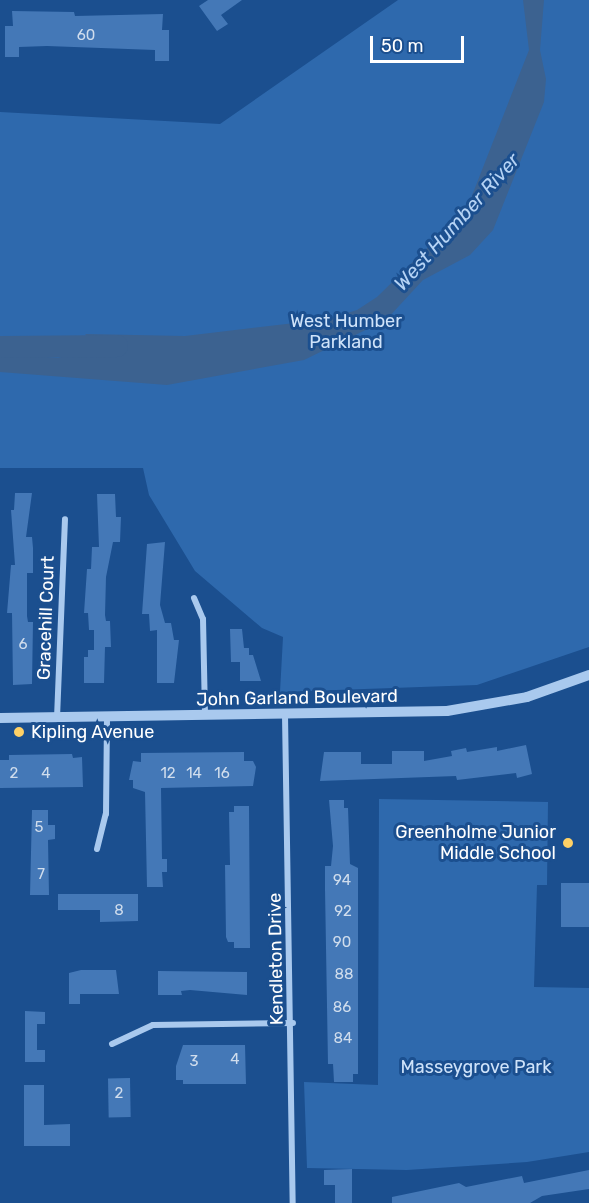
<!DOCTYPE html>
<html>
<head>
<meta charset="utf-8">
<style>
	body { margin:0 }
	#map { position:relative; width:589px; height:1203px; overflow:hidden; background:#1b4f8f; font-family:Rubik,sans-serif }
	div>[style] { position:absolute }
	.green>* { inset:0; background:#2e69ad }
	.water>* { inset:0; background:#3c6290 }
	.river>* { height:22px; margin:-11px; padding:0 11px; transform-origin:11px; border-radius:11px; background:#3c6290 }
	.building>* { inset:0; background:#4478b7; transform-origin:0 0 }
	.minor>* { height:6px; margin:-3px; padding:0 3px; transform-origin:3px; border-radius:3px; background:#a9c9ee }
	.tertiary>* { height:10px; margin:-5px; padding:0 5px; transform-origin:5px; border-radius:5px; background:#a9c9ee }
	.dots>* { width:16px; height:16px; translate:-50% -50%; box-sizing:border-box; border:3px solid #1b4f8f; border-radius:50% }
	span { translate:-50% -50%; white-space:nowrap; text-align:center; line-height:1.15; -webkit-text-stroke:6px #1b4f8f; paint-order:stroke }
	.number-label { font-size:15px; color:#d0dded }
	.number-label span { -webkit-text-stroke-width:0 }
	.park-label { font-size:18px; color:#cfe3fa }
	.street-label { font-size:18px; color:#fff }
	.poi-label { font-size:18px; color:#fff }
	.left { translate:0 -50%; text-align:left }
	.right { translate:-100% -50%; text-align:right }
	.water-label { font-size:20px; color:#b5d3f5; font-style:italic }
	.scale { position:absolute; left:370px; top:36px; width:94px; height:27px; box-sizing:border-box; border:3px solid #fff; border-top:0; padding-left:8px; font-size:18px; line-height:21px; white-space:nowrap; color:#fff; -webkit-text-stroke:4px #1b4f8f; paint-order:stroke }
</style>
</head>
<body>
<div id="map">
	<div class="green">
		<div style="clip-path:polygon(398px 0,589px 0,589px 647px,477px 685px,280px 692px,283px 637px,262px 628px,195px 571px,149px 495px,143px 468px,0 468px,0 112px,220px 124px)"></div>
		<div style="clip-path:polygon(379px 799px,548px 802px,547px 885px,537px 885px,534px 987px,589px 988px,589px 1152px,527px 1162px,407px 1170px,307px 1168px,304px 1082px,378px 1085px)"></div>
	</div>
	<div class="water">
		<div style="clip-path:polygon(523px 0,544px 0,540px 50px,546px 79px,544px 102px,493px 230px,470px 255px,423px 280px,386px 320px,304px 360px,167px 385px,0 372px,0 353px,58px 358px,84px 351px,91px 340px,85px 334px,185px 336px,329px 319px,357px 310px,377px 297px,459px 217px,471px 198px,529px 50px)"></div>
	</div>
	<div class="river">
		<div style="left:0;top:347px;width:117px;rotate:-0.5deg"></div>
	</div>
	<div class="building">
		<div style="clip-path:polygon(208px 0,242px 0,221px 15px,228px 24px,217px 31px,199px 6px)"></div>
		<div style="clip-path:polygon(12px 11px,74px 12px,75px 16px,163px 14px,162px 30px,169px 30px,169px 61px,155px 61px,155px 50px,47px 46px,19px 47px,19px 57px,5px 57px,5px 26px,13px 26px)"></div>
		<div style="clip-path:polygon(15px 493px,32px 493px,26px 537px,32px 537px,33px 548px,33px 573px,27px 573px,27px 616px,28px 622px,33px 622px,32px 684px,13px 685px,12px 613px,7px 613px,11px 565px,15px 565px,11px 510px,14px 510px)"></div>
		<div style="clip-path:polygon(97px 494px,115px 494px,116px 517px,121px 517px,120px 542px,113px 542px,106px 577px,105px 615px,106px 621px,110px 621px,111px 647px,105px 647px,104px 683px,84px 683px,84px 657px,88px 657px,88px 650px,94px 650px,94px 630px,89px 630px,88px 613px,84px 613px,87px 569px,91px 569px,92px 547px,99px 547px)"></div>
		<div style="clip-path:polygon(165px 542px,160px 605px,165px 623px,171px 623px,174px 640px,179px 640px,174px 683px,157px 683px,157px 630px,150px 631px,149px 614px,142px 614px,147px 544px)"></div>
		<div style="clip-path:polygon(230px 629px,242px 629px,244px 648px,249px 648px,249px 655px,253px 655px,261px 681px,240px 681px,240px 662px,231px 662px)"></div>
		<div style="clip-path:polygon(526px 745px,532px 774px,517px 778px,516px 773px,457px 780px,456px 776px,320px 781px,324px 752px,361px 752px,361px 764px,392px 764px,392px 751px,424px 751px,424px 761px,452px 756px,451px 751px,466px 748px,467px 752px,497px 747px,497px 751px)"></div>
		<div style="clip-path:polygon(244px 752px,244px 761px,253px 761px,256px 767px,253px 786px,161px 788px,162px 859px,167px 859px,167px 872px,162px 872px,163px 887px,147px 887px,145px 792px,133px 788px,133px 780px,129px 780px,133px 761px,141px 762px,141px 753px)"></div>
		<div style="clip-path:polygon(72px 754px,73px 758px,82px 757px,83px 787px,0 788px,0 760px,9px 760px,9px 755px)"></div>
		<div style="clip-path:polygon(329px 800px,344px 800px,344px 808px,348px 808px,350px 864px,358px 868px,358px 1074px,353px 1074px,353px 1082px,334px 1082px,333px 1064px,328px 1064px,325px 889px,325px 866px,331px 866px,333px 846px)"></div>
		<div style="clip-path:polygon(234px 806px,249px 806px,250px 948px,234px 948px,234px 942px,228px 942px,226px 937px,225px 865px,230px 865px,229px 812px,234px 812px)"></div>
		<div style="clip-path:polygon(32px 810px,48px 810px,48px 825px,55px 825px,55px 839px,48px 840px,49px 895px,30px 895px)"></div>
		<div style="left:561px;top:883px;width:28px;height:44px"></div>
		<div style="clip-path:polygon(58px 894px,138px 894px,138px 921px,100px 922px,100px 910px,58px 910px)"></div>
		<div style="clip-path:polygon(81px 970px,116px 970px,119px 994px,80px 994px,80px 1004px,69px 1004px,69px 973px)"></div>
		<div style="clip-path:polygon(158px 971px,247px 972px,247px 995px,190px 990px,181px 991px,182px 995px,158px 995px)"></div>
		<div style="clip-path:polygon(25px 1011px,45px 1012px,45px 1024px,37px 1024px,37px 1050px,45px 1050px,45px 1062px,25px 1062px)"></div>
		<div style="clip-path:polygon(183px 1045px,245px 1045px,246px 1084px,183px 1084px,183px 1080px,176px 1080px,176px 1066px)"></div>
		<div style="left:130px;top:1078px;width:39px;height:22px;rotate:89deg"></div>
		<div style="clip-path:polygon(24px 1085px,44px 1085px,44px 1125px,70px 1124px,70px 1146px,24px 1146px)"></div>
		<div style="clip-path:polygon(352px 1169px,352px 1203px,335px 1203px,335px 1185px,324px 1185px,324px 1170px)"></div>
		<div style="clip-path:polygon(589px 1170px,589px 1189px,542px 1196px,530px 1203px,392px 1203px,392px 1197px,459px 1183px,466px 1187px,522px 1176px,524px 1183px)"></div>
	</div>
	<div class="minor">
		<div style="left:194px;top:598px;width:23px;rotate:67deg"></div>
		<div style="left:203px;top:619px;width:97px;rotate:88.8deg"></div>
		<div style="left:285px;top:715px;width:488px;rotate:89.1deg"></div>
		<div style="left:57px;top:718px;width:199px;rotate:-87.7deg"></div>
		<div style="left:97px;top:849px;width:36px;rotate:-76deg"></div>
		<div style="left:106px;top:814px;width:97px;rotate:-89.4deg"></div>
		<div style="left:112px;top:1044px;width:45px;rotate:-24.9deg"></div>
		<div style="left:153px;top:1025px;width:140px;rotate:-0.8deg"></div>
	</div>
	<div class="tertiary">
		<div style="left:0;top:718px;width:447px;rotate:-0.9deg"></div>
		<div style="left:447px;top:711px;width:81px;rotate:-9.9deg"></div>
		<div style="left:527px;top:697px;width:66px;rotate:-19.5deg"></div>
	</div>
	<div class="dots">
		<div style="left:19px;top:732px;background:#ffd166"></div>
		<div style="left:568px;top:843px;background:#ffd166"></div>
	</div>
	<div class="number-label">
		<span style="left:86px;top:36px">60</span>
		<span style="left:23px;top:645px">6</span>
		<span style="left:14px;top:774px">2</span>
		<span style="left:46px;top:774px">4</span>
		<span style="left:168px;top:774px">12</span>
		<span style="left:194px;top:774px">14</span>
		<span style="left:222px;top:774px">16</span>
		<span style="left:39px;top:828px">5</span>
		<span style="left:41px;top:875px">7</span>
		<span style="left:342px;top:881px">94</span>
		<span style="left:119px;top:911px">8</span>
		<span style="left:343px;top:912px">92</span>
		<span style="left:342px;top:943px">90</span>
		<span style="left:344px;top:975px">88</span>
		<span style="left:342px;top:1008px">86</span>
		<span style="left:343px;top:1039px">84</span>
		<span style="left:235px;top:1060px">4</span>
		<span style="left:194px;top:1062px">3</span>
		<span style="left:119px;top:1094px">2</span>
	</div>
	<div class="park-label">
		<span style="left:346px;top:332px">West Humber<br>Parkland</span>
		<span style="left:476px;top:1067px">Masseygrove Park</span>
	</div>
	<div class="street-label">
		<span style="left:46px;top:618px;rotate:-88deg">Gracehill Court</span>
		<span style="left:297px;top:698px;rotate:-1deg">John Garland Boulevard</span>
		<span style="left:276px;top:959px;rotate:-91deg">Kendleton Drive</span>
	</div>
	<div class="poi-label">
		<span class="left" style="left:31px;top:732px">Kipling Avenue</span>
		<span class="right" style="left:556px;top:843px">Greenholme Junior<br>Middle School</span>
	</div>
	<div class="water-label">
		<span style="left:457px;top:222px;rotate:-48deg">West Humber River</span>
	</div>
	<div class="scale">50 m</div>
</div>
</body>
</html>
